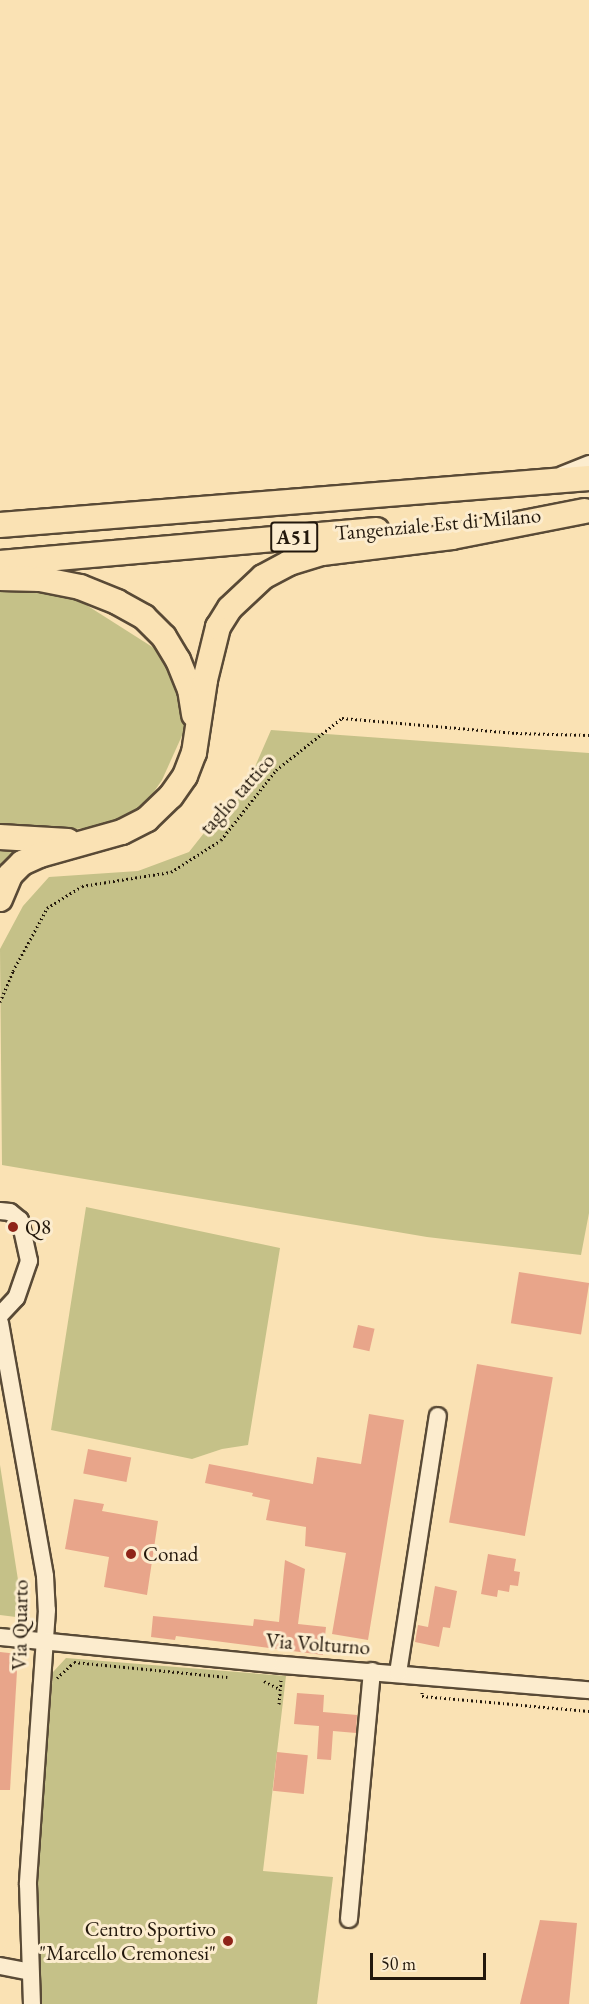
<!DOCTYPE html>
<html>
<head>
<meta charset="utf-8">
<style>
	body { margin:0 }
	#map { position:relative; width:589px; height:2004px; overflow:hidden; background:#fae2b4; font-family:"EB Garamond",serif }
	div>[style] { position:absolute }
	.green>* { inset:0; background:#c5c188 }
	.building>* { inset:0; background:#e8a58a; transform-origin:0 0 }
	.path>* { height:3px; margin-top:-1.5px; transform-origin:0; background:repeating-linear-gradient(90deg,#23180c 0 1.5px,transparent 0 4.5px) }
	.roads { filter:drop-shadow(2px 0 #594a36) drop-shadow(-2px 0 #594a36) drop-shadow(0 2px #594a36) drop-shadow(0 -2px #594a36) }
	.minor>* { height:16px; margin:-8px; padding:0 8px; transform-origin:8px; border-radius:8px; background:#fcecce }
	.highway>* { height:24px; margin:-12px; padding:0 12px; transform-origin:12px; border-radius:12px; background:#fae2b4 }
	.dots>* { width:16px; height:16px; translate:-50% -50%; box-sizing:border-box; border:3px solid #fcecce; border-radius:50% }
	span { translate:-50% -50%; white-space:nowrap; text-align:center; line-height:1.15; -webkit-text-stroke:6px #fcecce; paint-order:stroke }
	.shield-label span { padding:2px 4px; background:#fcecce; border:2px solid; border-radius:4px; -webkit-text-stroke-width:0 }
	.shield-label { font-size:20px; color:#23180c; font-weight:700 }
	.street-label { font-size:21px; color:#23180c }
	.poi-label { font-size:21px; color:#23180c }
	.left { translate:0 -50%; text-align:left }
	.right { translate:-100% -50%; text-align:right }
	.scale { position:absolute; left:370px; top:1953px; width:116px; height:27px; box-sizing:border-box; border:3px solid #23180c; border-top:0; padding-left:8px; font-size:18px; line-height:21px; white-space:nowrap; color:#23180c; -webkit-text-stroke:4px #fcecce; paint-order:stroke }
</style>
</head>
<body>
<div id="map">
	<div class="green">
		<div style="clip-path:polygon(0 592px,69px 594px,165px 655px,183px 694px,185px 729px,162px 780px,147px 802px,126px 816px,94px 827px,57px 831px,0 825px)"></div>
		<div style="clip-path:polygon(271px 730px,589px 753px,589px 1213px,581px 1255px,427px 1237px,2px 1165px,0 949px,23px 906px,49px 877px,138px 871px,189px 852px,204px 833px,233px 807px,247px 785px)"></div>
		<div style="clip-path:polygon(0 845px,26px 850px,0 871px)"></div>
		<div style="clip-path:polygon(86px 1207px,280px 1248px,248px 1445px,222px 1449px,192px 1459px,51px 1430px)"></div>
		<div style="clip-path:polygon(0 1465px,24px 1618px,0 1615px)"></div>
		<div style="clip-path:polygon(66px 1658px,286px 1676px,263px 1871px,333px 1877px,317px 2004px,40px 2004px,34px 1922px,53px 1672px)"></div>
	</div>
	<div class="building">
		<div style="left:519px;top:1272px;width:71px;height:52px;rotate:9deg"></div>
		<div style="left:358px;top:1325px;width:17px;height:23px;rotate:13deg"></div>
		<div style="left:477px;top:1364px;width:77px;height:161px;rotate:10deg"></div>
		<div style="clip-path:polygon(369px 1414px,404px 1420px,368px 1640px,332px 1634px,346px 1553px,305px 1546px,306px 1527px,266px 1520px,270px 1500px,252px 1496px,253px 1493px,205px 1483px,209px 1464px,313px 1484px,317px 1457px,361px 1464px)"></div>
		<div style="left:88px;top:1449px;width:44px;height:25px;rotate:11deg"></div>
		<div style="clip-path:polygon(74px 1499px,104px 1504px,102px 1511px,158px 1521px,147px 1595px,104px 1587px,109px 1557px,65px 1549px)"></div>
		<div style="clip-path:polygon(488px 1554px,516px 1559px,514px 1571px,520px 1572px,518px 1586px,510px 1585px,509px 1592px,498px 1590px,497px 1597px,481px 1594px)"></div>
		<div style="clip-path:polygon(285px 1560px,305px 1569px,298px 1624px,326px 1627px,323px 1655px,176px 1636px,175px 1640px,151px 1637px,153px 1616px,253px 1626px,254px 1619px,279px 1622px)"></div>
		<div style="clip-path:polygon(435px 1586px,457px 1591px,450px 1628px,443px 1627px,439px 1647px,415px 1642px,418px 1625px,428px 1627px)"></div>
		<div style="clip-path:polygon(0 1652px,18px 1654px,10px 1790px,0 1790px)"></div>
		<div style="clip-path:polygon(297px 1693px,324px 1695px,323px 1712px,357px 1715px,356px 1733px,333px 1731px,331px 1760px,317px 1759px,319px 1726px,294px 1724px)"></div>
		<div style="left:277px;top:1752px;width:31px;height:39px;rotate:6deg"></div>
		<div style="clip-path:polygon(540px 1920px,577px 1923px,569px 2004px,520px 2004px)"></div>
	</div>
	<div class="path">
		<div style="left:0;top:1002px;width:34px;rotate:-67deg"></div>
		<div style="left:13px;top:971px;width:72px;rotate:-61.6deg"></div>
		<div style="left:47px;top:908px;width:41px;rotate:-32.2deg"></div>
		<div style="left:82px;top:886px;width:90px;rotate:-8.9deg"></div>
		<div style="left:171px;top:872px;width:59px;rotate:-32.6deg"></div>
		<div style="left:221px;top:840px;width:89px;rotate:-51.8deg"></div>
		<div style="left:276px;top:770px;width:84px;rotate:-38.2deg"></div>
		<div style="left:342px;top:718px;width:175px;rotate:4.9deg"></div>
		<div style="left:516px;top:733px;width:73px;rotate:1.6deg"></div>
		<div style="left:74px;top:1662px;width:154px;rotate:5.6deg"></div>
		<div style="left:57px;top:1678px;width:23px;rotate:-43deg"></div>
		<div style="left:264px;top:1681px;width:18px;rotate:27deg"></div>
		<div style="left:422px;top:1692px;width:4px;rotate:90deg"></div>
		<div style="left:422px;top:1696px;width:168px;rotate:5.1deg"></div>
		<div style="left:279px;top:1704px;width:25px;rotate:-85deg"></div>
	</div>
	<div class="roads">
		<div class="minor">
			<div style="left:562px;top:475px;width:29px;rotate:-22deg"></div>
			<div style="left:0;top:1211px;width:10px;rotate:6deg"></div>
			<div style="left:10px;top:1212px;width:13px;rotate:39deg"></div>
			<div style="left:20px;top:1220px;width:42px;rotate:77.6deg"></div>
			<div style="left:29px;top:1261px;width:39px;rotate:109deg"></div>
			<div style="left:16px;top:1298px;width:23px;rotate:133deg"></div>
			<div style="left:0;top:1323px;width:257px;rotate:79.9deg"></div>
			<div style="left:45px;top:1576px;width:34px;rotate:87deg"></div>
			<div style="left:47px;top:1610px;width:275px;rotate:94deg"></div>
			<div style="left:28px;top:1884px;width:120px;rotate:88.1deg"></div>
			<div style="left:0;top:1637px;width:283px;rotate:5.7deg"></div>
			<div style="left:282px;top:1665px;width:308px;rotate:4.7deg"></div>
			<div style="left:398px;top:1673px;width:260px;rotate:-81.2deg"></div>
			<div style="left:349px;top:1919px;width:249px;rotate:-84.7deg"></div>
			<div style="left:0;top:1966px;width:31px;rotate:11deg"></div>
		</div>
		<div class="highway">
			<div style="left:0;top:525px;width:591px;rotate:-4.56deg"></div>
			<div style="left:0;top:563px;width:378px;rotate:-5deg"></div>
			<div style="left:0;top:578px;width:40px;rotate:1.4deg"></div>
			<div style="left:40px;top:579px;width:41px;rotate:11.3deg"></div>
			<div style="left:80px;top:587px;width:40px;rotate:22deg"></div>
			<div style="left:117px;top:602px;width:31px;rotate:29deg"></div>
			<div style="left:144px;top:617px;width:28px;rotate:45deg"></div>
			<div style="left:164px;top:637px;width:27px;rotate:59deg"></div>
			<div style="left:178px;top:660px;width:31px;rotate:68deg"></div>
			<div style="left:190px;top:689px;width:26px;rotate:81deg"></div>
			<div style="left:0;top:837px;width:68px;rotate:3.4deg"></div>
			<div style="left:0;top:899px;width:26px;rotate:-67deg"></div>
			<div style="left:10px;top:875px;width:17px;rotate:-45deg"></div>
			<div style="left:22px;top:863px;width:20px;rotate:-24deg"></div>
			<div style="left:40px;top:855px;width:85px;rotate:-15.7deg"></div>
			<div style="left:122px;top:832px;width:28px;rotate:-27deg"></div>
			<div style="left:147px;top:819px;width:33px;rotate:-44deg"></div>
			<div style="left:171px;top:796px;width:24px;rotate:-55deg"></div>
			<div style="left:185px;top:776px;width:25px;rotate:-69deg"></div>
			<div style="left:194px;top:753px;width:74px;rotate:-81.4deg"></div>
			<div style="left:205px;top:680px;width:55px;rotate:-76.2deg"></div>
			<div style="left:218px;top:627px;width:22px;rotate:-58deg"></div>
			<div style="left:230px;top:608px;width:45px;rotate:-43.2deg"></div>
			<div style="left:263px;top:577px;width:30px;rotate:-28deg"></div>
			<div style="left:289px;top:563px;width:34px;rotate:-17deg"></div>
			<div style="left:322px;top:553px;width:131px;rotate:-7deg"></div>
			<div style="left:452px;top:537px;width:135px;rotate:-11.1deg"></div>
		</div>
	</div>
	<div class="dots">
		<div style="left:13px;top:1227px;background:#8f2418"></div>
		<div style="left:131px;top:1554px;background:#8f2418"></div>
		<div style="left:228px;top:1941px;background:#8f2418"></div>
	</div>
	<div class="shield-label">
		<span style="left:294px;top:537px">A51</span>
	</div>
	<div class="street-label">
		<span style="left:438px;top:524px;rotate:-5deg">Tangenziale Est di Milano</span>
		<span style="left:237px;top:794px;rotate:-48deg">taglio tattico</span>
		<span style="left:20px;top:1625px;rotate:-89deg">Via Quarto</span>
		<span style="left:318px;top:1644px;rotate:4deg">Via Volturno</span>
	</div>
	<div class="poi-label">
		<span class="left" style="left:25px;top:1227px">Q8</span>
		<span class="left" style="left:143px;top:1554px">Conad</span>
		<span class="right" style="left:216px;top:1941px">Centro Sportivo<br>"Marcello Cremonesi"</span>
	</div>
	<div class="scale">50 m</div>
</div>
</body>
</html>
